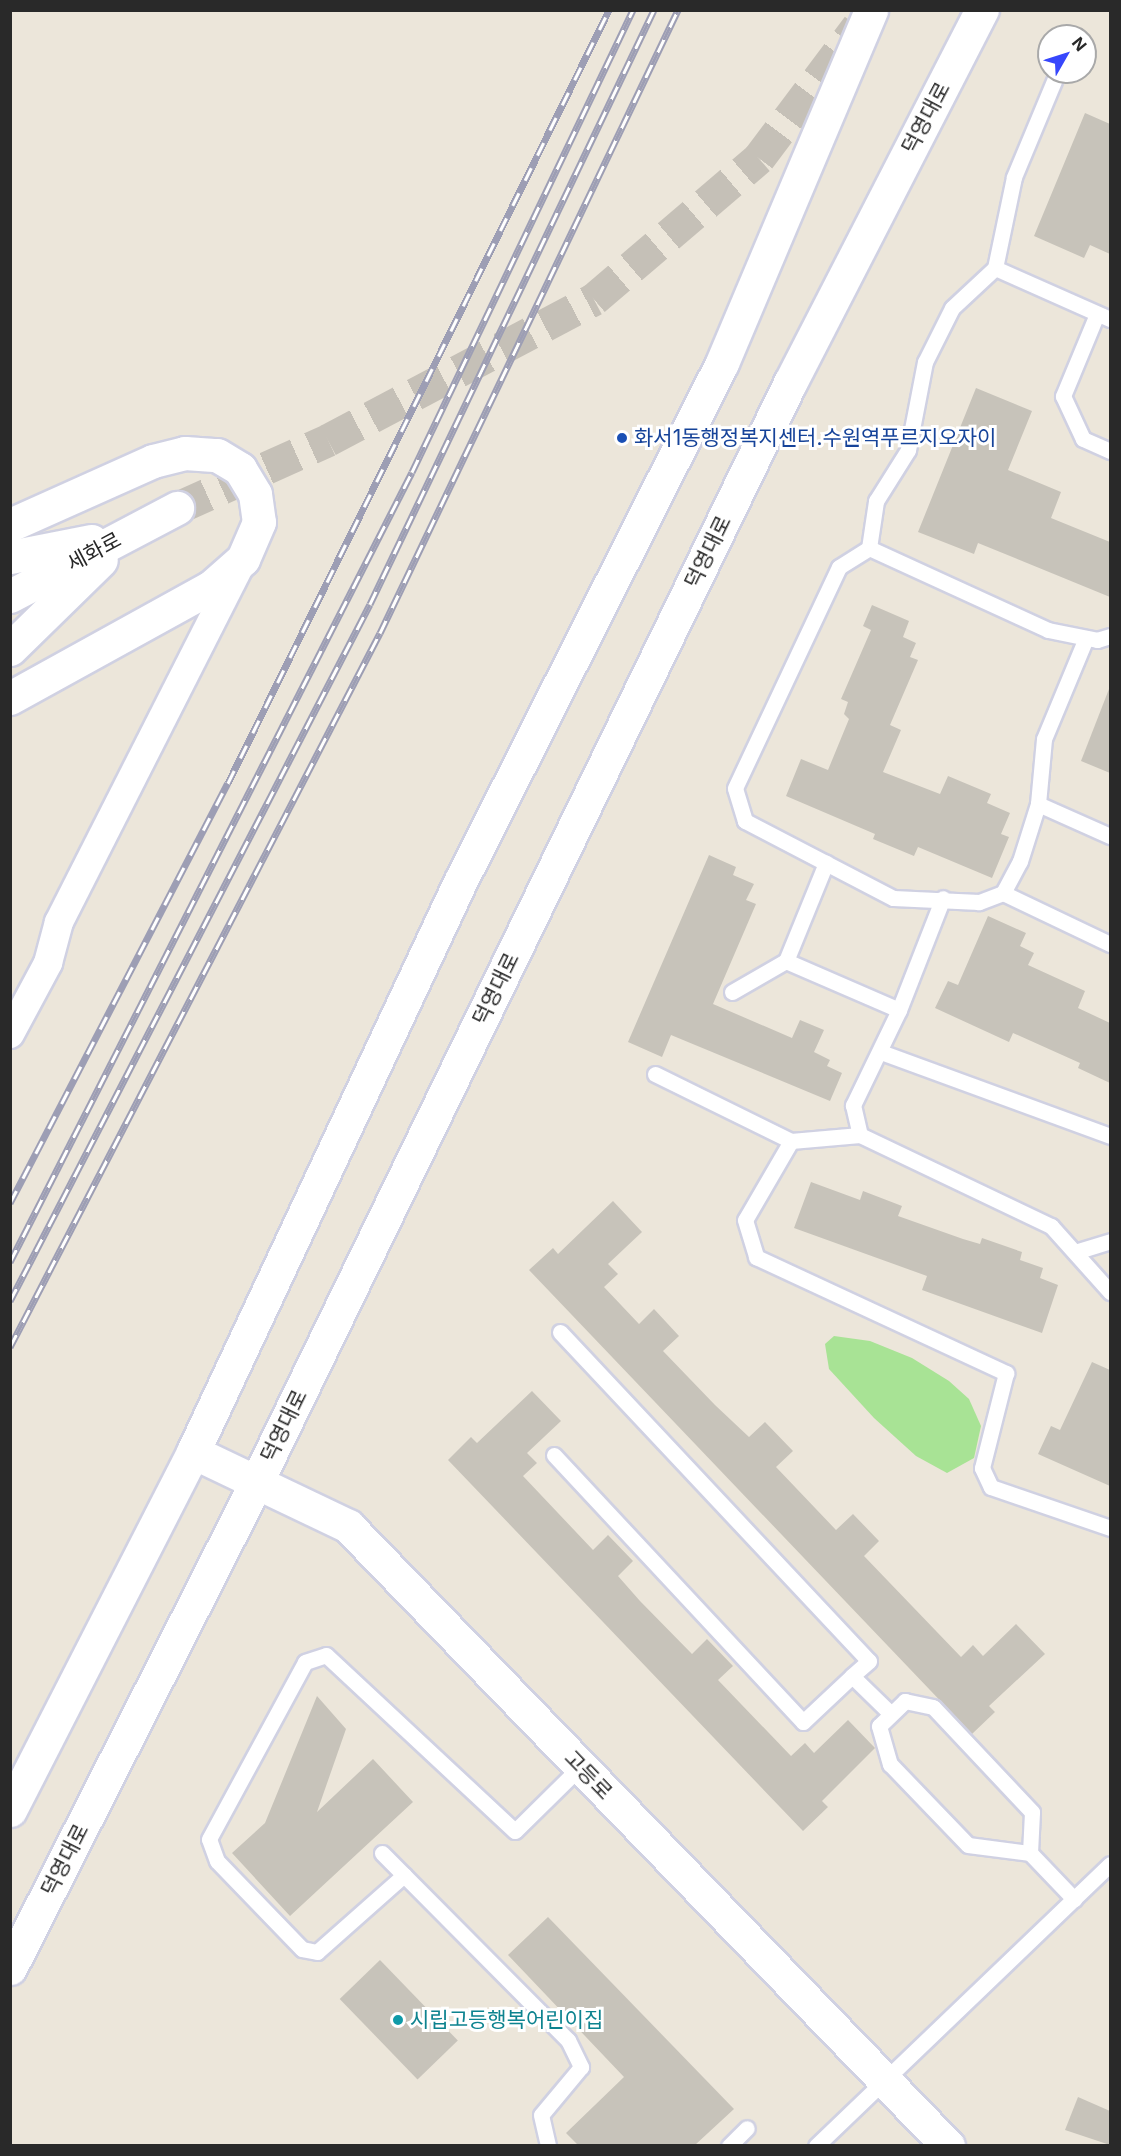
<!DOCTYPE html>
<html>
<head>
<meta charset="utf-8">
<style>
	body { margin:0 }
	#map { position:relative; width:1121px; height:2156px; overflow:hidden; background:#ece6da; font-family:Inter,"Noto Sans KR",sans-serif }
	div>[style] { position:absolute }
	.green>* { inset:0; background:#a8e395 }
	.building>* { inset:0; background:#c7c3ba; transform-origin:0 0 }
	.secondary-tunnel>* { height:33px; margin-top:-16.5px; transform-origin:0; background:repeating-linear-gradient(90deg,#c5c0b7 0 33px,transparent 0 49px) }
	.roads { filter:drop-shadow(2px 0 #d0d1e2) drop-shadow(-2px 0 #d0d1e2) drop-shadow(0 2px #d0d1e2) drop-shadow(0 -2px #d0d1e2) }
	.service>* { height:15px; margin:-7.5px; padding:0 7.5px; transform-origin:7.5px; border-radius:7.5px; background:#fff }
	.minor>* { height:28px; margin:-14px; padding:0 14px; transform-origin:14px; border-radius:14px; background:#fff }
	.tertiary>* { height:33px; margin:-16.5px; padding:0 16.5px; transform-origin:16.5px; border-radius:16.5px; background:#fff }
	.secondary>* { height:33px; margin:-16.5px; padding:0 16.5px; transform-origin:16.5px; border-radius:16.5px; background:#fff }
	.rail>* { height:7px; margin-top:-3.5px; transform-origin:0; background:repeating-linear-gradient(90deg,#fff 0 14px,#9d9eb4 0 28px); box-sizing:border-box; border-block:2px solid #9d9eb4 }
	.dots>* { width:16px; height:16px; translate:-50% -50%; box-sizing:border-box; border:3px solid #fff; border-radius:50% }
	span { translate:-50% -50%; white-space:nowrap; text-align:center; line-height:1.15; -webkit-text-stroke:6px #fff; paint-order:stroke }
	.street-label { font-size:21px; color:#292929 }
	.transit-label { font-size:21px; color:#164399 }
	.left { translate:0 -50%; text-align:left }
	.culture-label { font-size:21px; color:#0d838f }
	.frame { position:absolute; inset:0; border:12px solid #292929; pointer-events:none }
	.north { position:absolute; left:1037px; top:24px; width:60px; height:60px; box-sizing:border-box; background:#fff; border:2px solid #a9a9a9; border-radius:50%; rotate:51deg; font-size:16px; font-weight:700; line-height:24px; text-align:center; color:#292929 }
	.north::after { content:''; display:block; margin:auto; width:21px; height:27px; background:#3747fc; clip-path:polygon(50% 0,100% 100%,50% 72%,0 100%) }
</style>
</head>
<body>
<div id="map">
	<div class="green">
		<div style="clip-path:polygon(834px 1336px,870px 1341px,912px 1358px,949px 1381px,969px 1399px,981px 1426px,974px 1458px,947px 1473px,916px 1456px,874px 1418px,829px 1369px,825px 1344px)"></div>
	</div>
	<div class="building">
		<div style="clip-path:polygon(1085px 113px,1110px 124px,1110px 254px,1090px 245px,1084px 258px,1034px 236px)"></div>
		<div style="clip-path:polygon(976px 388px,1032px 411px,1008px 470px,1061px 492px,1051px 518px,1110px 542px,1110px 597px,978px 543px,974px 554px,918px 532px)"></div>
		<div style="clip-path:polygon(872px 605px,909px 621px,903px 637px,916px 643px,910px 657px,918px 660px,890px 725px,901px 730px,883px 772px,940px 794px,948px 776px,991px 794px,987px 803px,1010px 813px,1001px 834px,1009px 837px,992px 878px,918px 847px,914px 856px,873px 839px,875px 834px,786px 796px,801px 759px,828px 770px,849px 719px,844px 714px,848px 702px,841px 699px,871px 630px,863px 626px)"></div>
		<div style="clip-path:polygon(1109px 689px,1110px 689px,1110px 773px,1081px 761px)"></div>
		<div style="clip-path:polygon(709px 855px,736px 867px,733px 875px,754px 884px,746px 900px,756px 904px,713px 1004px,792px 1038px,800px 1020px,824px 1030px,814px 1052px,830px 1060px,827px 1066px,842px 1073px,830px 1101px,671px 1035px,662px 1057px,628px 1042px)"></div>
		<div style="clip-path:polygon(988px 916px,1026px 933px,1020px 946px,1034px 953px,1028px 965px,1085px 991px,1078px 1008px,1110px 1023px,1110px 1083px,1078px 1068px,1080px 1063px,1013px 1033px,1009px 1042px,935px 1008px,948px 981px,958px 985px)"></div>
		<div style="clip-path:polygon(811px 1182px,860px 1200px,863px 1191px,902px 1206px,898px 1216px,963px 1239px,980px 1244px,982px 1238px,1022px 1252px,1020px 1260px,1043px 1268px,1040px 1278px,1058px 1285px,1042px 1333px,922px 1290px,927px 1276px,794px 1228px)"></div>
		<div style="clip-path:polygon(613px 1201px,642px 1232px,608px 1264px,618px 1274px,604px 1287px,639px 1324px,654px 1309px,679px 1336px,663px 1351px,715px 1405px,749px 1437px,765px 1422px,793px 1451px,776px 1467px,836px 1530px,853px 1514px,879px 1541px,864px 1556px,961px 1657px,973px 1645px,983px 1656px,1016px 1624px,1045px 1654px,989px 1706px,995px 1712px,972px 1734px,529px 1270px,553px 1248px,558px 1254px)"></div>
		<div style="clip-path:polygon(1092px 1362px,1110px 1370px,1110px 1486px,1038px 1454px,1051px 1426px,1060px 1430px)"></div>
		<div style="clip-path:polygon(532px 1391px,561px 1421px,527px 1453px,537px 1463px,523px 1476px,593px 1550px,608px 1535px,633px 1561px,618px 1576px,640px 1601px,692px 1654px,707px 1639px,733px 1666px,718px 1680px,791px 1756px,805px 1743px,814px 1753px,848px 1720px,875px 1748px,822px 1801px,828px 1807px,803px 1831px,448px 1460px,471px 1437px,477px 1443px)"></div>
		<div style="clip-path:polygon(317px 1696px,346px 1729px,317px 1812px,373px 1759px,413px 1802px,290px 1916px,232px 1853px,265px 1823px)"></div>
		<div style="clip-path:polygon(548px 1917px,734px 2109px,695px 2145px,578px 2145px,566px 2133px,624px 2077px,508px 1955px)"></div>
		<div style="left:380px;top:1960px;width:112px;height:56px;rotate:46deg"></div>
		<div style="clip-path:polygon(1078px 2097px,1110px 2111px,1110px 2145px,1065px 2130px)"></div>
	</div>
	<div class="secondary-tunnel">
		<div style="left:177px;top:508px;width:166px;rotate:-24.2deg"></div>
		<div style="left:328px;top:440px;width:301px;rotate:-27.9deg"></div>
		<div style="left:594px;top:299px;width:217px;rotate:-40.5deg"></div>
		<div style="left:759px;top:158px;width:165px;rotate:-53.1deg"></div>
	</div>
	<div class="roads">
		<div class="service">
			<div style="left:995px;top:268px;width:126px;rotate:23.9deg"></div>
			<div style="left:1097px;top:314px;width:89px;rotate:112.5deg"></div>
			<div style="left:1063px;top:396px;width:47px;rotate:65.1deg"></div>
			<div style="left:1083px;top:439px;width:30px;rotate:24deg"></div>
			<div style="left:869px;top:548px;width:48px;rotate:-81.5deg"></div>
			<div style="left:876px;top:501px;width:60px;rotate:-57.9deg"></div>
			<div style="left:908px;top:450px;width:90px;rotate:-79.1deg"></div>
			<div style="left:925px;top:362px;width:60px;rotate:-63.4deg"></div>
			<div style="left:952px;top:308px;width:59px;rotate:-42.9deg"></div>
			<div style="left:995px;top:268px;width:93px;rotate:-78.2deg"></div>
			<div style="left:1014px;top:177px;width:104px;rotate:-67.4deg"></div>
			<div style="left:1086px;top:638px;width:109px;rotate:112.6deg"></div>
			<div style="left:1044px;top:739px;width:65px;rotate:95.3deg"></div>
			<div style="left:1038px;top:804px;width:79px;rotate:24deg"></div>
			<div style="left:1038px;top:804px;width:60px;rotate:107.5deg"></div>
			<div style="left:1020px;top:861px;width:36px;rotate:118deg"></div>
			<div style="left:1003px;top:893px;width:26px;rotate:159deg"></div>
			<div style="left:979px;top:902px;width:86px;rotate:-177.3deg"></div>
			<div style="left:893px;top:898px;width:167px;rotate:-152.5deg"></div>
			<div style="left:745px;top:821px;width:34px;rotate:-107deg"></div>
			<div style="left:735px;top:788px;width:244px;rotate:-64.8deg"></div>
			<div style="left:839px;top:567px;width:36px;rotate:-32deg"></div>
			<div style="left:869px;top:548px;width:197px;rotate:24.6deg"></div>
			<div style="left:1048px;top:630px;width:50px;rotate:11.5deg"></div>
			<div style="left:1097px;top:640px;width:14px;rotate:-17deg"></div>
			<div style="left:1003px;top:893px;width:119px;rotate:25.5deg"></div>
			<div style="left:786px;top:961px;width:123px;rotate:23.4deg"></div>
			<div style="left:899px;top:1010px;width:106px;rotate:115.8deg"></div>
			<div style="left:853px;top:1105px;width:31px;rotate:77deg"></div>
			<div style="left:732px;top:992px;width:62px;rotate:-29.9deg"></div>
			<div style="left:786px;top:961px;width:106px;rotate:-67.8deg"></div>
			<div style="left:899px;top:1010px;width:120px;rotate:-68.6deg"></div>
			<div style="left:881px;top:1052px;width:244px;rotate:20.1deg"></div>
			<div style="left:655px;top:1074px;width:152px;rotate:26.2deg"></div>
			<div style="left:791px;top:1141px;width:91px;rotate:120.2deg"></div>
			<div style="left:745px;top:1220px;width:39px;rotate:73deg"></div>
			<div style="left:756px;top:1257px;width:276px;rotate:24.9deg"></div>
			<div style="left:1006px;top:1373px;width:98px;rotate:104.2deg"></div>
			<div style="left:982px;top:1468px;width:21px;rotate:65deg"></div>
			<div style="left:991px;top:1487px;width:126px;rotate:19deg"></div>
			<div style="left:791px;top:1141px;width:69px;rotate:-5deg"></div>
			<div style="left:860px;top:1135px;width:212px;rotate:25.5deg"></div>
			<div style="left:1051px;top:1226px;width:89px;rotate:48.2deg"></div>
			<div style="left:1075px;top:1252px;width:37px;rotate:-17deg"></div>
			<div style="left:560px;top:1332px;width:451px;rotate:46.8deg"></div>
			<div style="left:869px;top:1661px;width:23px;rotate:139deg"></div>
			<div style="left:852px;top:1676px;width:54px;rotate:44.3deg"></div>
			<div style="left:554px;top:1455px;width:365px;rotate:47deg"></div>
			<div style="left:803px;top:1722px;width:67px;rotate:-43.2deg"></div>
			<div style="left:382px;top:1853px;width:264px;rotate:45.2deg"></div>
			<div style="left:568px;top:2040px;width:30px;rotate:64deg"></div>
			<div style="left:581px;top:2067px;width:62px;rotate:129.8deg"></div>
			<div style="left:541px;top:2115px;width:32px;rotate:77deg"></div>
			<div style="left:1030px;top:1853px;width:41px;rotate:-87.2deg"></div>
			<div style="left:1032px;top:1812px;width:144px;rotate:-133.3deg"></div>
			<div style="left:933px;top:1707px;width:29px;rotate:-168deg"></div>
			<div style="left:905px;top:1701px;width:36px;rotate:136deg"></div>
			<div style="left:879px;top:1726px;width:40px;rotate:74deg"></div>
			<div style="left:890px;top:1764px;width:112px;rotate:46.1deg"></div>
			<div style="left:968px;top:1845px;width:63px;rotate:7.4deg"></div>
			<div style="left:1030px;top:1853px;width:64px;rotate:46.3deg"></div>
			<div style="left:404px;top:1875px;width:116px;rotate:138.5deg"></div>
			<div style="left:317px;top:1952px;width:15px;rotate:-169deg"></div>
			<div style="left:302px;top:1949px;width:122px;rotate:-134deg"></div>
			<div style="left:217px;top:1861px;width:23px;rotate:-110deg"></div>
			<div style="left:209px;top:1839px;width:201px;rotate:-61.5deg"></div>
			<div style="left:305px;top:1662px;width:22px;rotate:-18deg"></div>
			<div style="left:326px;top:1655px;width:258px;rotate:43deg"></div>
			<div style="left:515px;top:1831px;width:91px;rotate:-44.6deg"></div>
			<div style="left:729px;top:2146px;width:25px;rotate:-45deg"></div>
			<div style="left:816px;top:2146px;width:407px;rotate:-43.8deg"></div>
		</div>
		<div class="minor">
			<div style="left:10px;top:1034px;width:81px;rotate:-61.8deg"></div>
			<div style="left:48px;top:963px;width:42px;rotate:-75deg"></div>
			<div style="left:59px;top:922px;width:404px;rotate:-63.1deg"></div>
		</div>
		<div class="tertiary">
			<div style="left:193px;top:1452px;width:172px;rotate:25.5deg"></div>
			<div style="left:348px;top:1526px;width:863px;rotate:45.94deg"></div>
		</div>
		<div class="secondary">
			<div style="left:10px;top:525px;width:157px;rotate:-24.1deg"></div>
			<div style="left:153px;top:461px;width:33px;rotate:-14deg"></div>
			<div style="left:185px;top:453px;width:32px;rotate:4deg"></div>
			<div style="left:217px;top:455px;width:27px;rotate:31deg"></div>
			<div style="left:240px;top:469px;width:29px;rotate:59deg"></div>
			<div style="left:255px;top:494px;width:28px;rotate:82deg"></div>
			<div style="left:259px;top:522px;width:40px;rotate:113.4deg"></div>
			<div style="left:243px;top:559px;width:43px;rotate:138.8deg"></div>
			<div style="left:211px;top:587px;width:230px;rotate:151.1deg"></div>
			<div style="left:10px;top:557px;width:83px;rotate:-11.2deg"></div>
			<div style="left:10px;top:596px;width:189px;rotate:-27.8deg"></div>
			<div style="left:10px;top:649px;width:127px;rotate:-44.4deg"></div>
			<div style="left:10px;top:1810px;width:402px;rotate:-62.9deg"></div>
			<div style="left:193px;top:1452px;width:629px;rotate:-64.9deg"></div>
			<div style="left:460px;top:882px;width:581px;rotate:-63.21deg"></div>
			<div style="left:722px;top:363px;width:383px;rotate:-67.1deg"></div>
			<div style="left:10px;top:1968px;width:546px;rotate:-63.11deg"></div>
			<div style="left:257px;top:1481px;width:1221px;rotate:-64.11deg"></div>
			<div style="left:790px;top:383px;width:420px;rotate:-62.8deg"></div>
		</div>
	</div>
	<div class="rail">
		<div style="left:10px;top:1203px;width:473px;rotate:-62.6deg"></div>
		<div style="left:228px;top:783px;width:862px;rotate:-63.76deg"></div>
		<div style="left:10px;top:1262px;width:886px;rotate:-63.03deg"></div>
		<div style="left:412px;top:472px;width:512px;rotate:-64.44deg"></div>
		<div style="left:10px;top:1301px;width:784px;rotate:-62.68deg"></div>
		<div style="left:370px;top:604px;width:658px;rotate:-64.45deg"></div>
		<div style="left:10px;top:1347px;width:804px;rotate:-62.61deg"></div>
		<div style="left:380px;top:633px;width:691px;rotate:-64.44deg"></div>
	</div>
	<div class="dots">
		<div style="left:622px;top:438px;background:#1a4fb4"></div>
		<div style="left:398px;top:2020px;background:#0f9aa8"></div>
	</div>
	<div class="street-label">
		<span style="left:926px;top:118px;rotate:-62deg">덕영대로</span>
		<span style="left:94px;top:552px;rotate:-28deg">세화로</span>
		<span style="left:708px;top:552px;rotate:-64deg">덕영대로</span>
		<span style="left:496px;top:989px;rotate:-64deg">덕영대로</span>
		<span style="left:284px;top:1426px;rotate:-64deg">덕영대로</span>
		<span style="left:588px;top:1775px;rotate:46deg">고등로</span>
		<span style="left:65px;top:1860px;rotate:-63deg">덕영대로</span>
	</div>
	<div class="transit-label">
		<span class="left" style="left:634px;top:438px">화서1동행정복지센터.수원역푸르지오자이</span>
	</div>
	<div class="culture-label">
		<span class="left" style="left:410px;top:2020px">시립고등행복어린이집</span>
	</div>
	<div class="frame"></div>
	<div class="north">N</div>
</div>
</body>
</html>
